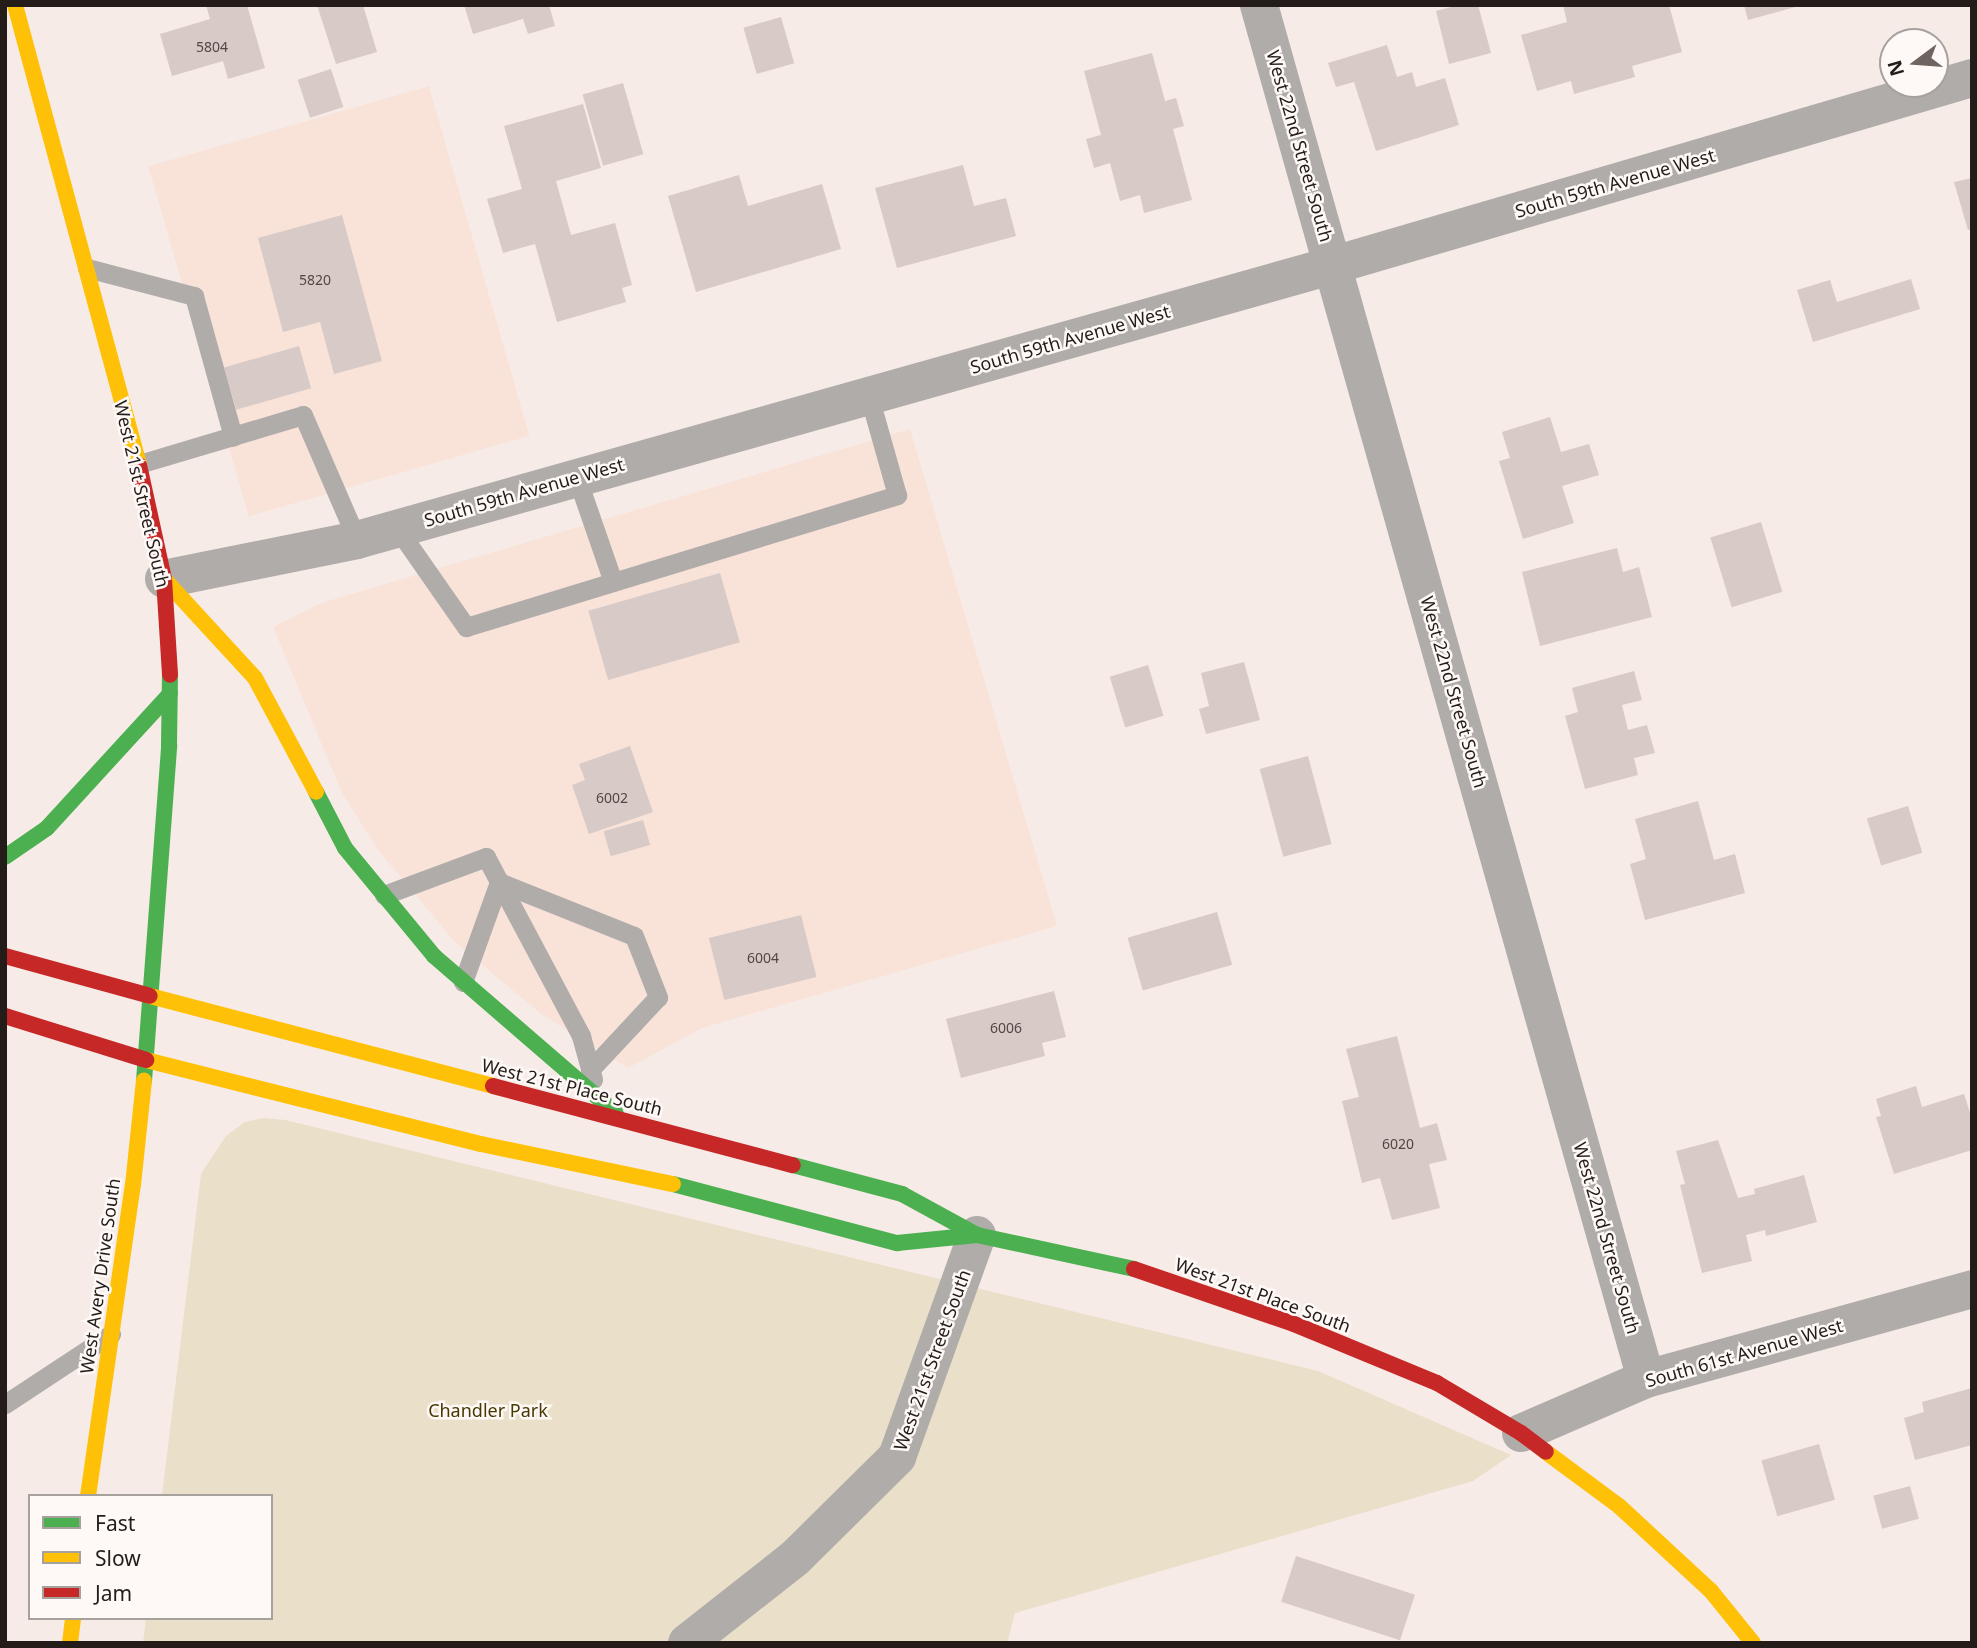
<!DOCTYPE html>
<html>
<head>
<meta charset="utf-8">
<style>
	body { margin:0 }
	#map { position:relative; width:1977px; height:1648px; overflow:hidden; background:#f6ebe6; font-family:"Noto Sans",sans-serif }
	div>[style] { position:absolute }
	.built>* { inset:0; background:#f9e3d9; transform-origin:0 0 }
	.green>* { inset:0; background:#eadfc9 }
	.building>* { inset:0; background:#d8cac7; transform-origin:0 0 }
	.lane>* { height:19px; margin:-9.5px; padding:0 9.5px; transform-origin:9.5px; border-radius:9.5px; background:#b0acaa }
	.street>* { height:38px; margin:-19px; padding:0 19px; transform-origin:19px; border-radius:19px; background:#b0acaa }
	.fast>* { height:16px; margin:-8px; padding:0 8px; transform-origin:8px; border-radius:8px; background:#4caf50 }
	.slow>* { height:16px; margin:-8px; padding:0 8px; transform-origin:8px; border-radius:8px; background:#ffc107 }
	.jam>* { height:16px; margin:-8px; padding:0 8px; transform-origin:8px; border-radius:8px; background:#c62828 }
	span { translate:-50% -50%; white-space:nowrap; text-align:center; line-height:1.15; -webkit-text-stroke:5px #fef9f7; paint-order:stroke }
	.number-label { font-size:14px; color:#514844 }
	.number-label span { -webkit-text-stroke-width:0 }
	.street-label { font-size:18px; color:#241c18 }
	.park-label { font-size:18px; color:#473900 }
	.frame { position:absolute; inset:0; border:7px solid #241c18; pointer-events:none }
	.legend { position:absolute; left:28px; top:1494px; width:245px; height:126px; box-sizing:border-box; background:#fef9f7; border:2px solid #a7a19e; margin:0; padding:9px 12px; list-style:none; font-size:21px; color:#241c18 }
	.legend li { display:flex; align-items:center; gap:14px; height:35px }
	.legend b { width:35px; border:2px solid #a7a19e }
	.north { position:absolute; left:1879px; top:28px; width:70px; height:70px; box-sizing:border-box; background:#fef9f7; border:2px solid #a7a19e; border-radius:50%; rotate:254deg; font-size:19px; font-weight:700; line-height:28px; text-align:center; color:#241c18 }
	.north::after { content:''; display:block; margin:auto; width:24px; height:32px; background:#6e6460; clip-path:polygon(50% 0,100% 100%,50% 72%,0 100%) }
</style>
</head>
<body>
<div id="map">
	<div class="built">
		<div style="left:429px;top:86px;width:364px;height:292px;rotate:74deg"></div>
		<div style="clip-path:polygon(910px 429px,1057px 926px,702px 1028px,628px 1068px,541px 1014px,454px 941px,378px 850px,342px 793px,273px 627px,321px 603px)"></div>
	</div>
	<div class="green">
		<div style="clip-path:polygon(264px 1118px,285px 1120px,1318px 1371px,1511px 1455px,1473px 1481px,1015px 1613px,1007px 1643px,143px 1643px,146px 1618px,271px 1618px,271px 1496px,162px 1496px,201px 1174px,226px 1136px,245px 1122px)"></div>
	</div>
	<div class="building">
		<div style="clip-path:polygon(206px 5px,247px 5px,265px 68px,228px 79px,223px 61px,172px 76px,160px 34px,210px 19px)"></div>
		<div style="clip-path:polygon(317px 5px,363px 5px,377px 52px,336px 64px)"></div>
		<div style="clip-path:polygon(464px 5px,549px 5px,555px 26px,528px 34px,523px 19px,473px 34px)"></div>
		<div style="clip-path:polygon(1459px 5px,1478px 5px,1491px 53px,1449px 64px,1436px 11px)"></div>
		<div style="clip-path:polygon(1563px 5px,1669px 5px,1682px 52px,1632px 66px,1635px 77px,1574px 94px,1571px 81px,1537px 91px,1521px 35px,1567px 22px)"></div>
		<div style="clip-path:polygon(1744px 5px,1799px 5px,1799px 6px,1748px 20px)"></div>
		<div style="left:781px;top:17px;width:48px;height:39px;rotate:74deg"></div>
		<div style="clip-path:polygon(1387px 45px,1397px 77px,1412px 72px,1416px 87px,1445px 78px,1459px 125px,1376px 151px,1354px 82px,1336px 87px,1328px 63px)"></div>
		<div style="clip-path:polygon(1152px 53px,1165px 101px,1176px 98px,1184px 126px,1173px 129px,1192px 200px,1144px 213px,1140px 195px,1120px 201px,1110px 163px,1094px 168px,1086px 139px,1101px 135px,1084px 71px)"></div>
		<div style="left:331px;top:69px;width:40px;height:35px;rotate:72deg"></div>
		<div style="left:623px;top:83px;width:74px;height:42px;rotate:74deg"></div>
		<div style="clip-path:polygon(583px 104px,601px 168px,556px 181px,571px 235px,615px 223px,632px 285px,622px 288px,626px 302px,557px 322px,535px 244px,503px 253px,487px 199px,522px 189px,504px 126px)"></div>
		<div style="clip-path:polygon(963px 165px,974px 206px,1006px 198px,1016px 236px,897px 268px,875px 188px)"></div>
		<div style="clip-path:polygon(739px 175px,748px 206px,822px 184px,841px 249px,696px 292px,668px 196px)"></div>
		<div style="clip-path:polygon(1972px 178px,1972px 229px,1968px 230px,1954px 182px)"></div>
		<div style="clip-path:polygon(342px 215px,382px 361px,334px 374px,320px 322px,283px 332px,258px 238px)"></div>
		<div style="clip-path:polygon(1911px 279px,1920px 309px,1813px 342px,1797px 290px,1830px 280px,1837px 302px)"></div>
		<div style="left:299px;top:346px;width:44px;height:78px;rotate:74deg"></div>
		<div style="clip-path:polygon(1550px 417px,1561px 452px,1589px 444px,1599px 475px,1562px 486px,1574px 523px,1523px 539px,1499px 461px,1510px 458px,1502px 432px)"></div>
		<div style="left:1761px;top:522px;width:73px;height:53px;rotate:73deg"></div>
		<div style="clip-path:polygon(1617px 548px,1623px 572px,1639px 567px,1652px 617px,1540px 646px,1522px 572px)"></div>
		<div style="left:720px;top:573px;width:72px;height:137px;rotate:74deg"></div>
		<div style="clip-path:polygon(1244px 662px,1260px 720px,1206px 734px,1199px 709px,1209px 706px,1201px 673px)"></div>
		<div style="left:1148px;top:665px;width:53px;height:40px;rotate:73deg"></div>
		<div style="clip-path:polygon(1634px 671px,1642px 700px,1622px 705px,1628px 730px,1647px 725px,1655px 753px,1634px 758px,1638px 775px,1585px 789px,1565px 716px,1578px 712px,1572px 688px)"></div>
		<div style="clip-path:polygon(630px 746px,653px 812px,589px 834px,572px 785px,585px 780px,579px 764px)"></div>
		<div style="left:1308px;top:756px;width:91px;height:50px;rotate:75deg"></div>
		<div style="clip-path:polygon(1698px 801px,1714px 860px,1735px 854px,1745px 893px,1645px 920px,1630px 864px,1646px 859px,1635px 819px)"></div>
		<div style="left:1908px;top:806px;width:49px;height:43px;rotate:73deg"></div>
		<div style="left:643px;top:820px;width:26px;height:41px;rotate:74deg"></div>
		<div style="left:1217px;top:912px;width:55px;height:93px;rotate:74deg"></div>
		<div style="left:801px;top:915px;width:64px;height:95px;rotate:76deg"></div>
		<div style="clip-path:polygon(1054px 991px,1066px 1037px,1042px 1043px,1045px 1056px,961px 1078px,946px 1019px)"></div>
		<div style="clip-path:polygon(1397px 1036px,1420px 1128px,1437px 1123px,1447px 1160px,1429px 1164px,1440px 1208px,1392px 1220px,1380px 1178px,1362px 1183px,1342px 1101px,1359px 1097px,1346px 1049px)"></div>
		<div style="clip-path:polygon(1916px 1086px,1922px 1107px,1964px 1094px,1972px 1119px,1972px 1150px,1894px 1174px,1876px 1117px,1881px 1116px,1876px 1099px)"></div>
		<div style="clip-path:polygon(1718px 1140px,1738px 1198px,1755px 1194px,1754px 1189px,1804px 1175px,1817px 1222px,1766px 1236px,1765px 1230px,1746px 1235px,1752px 1261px,1702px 1273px,1680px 1185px,1685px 1184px,1676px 1151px)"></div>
		<div style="clip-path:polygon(1972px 1388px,1972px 1445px,1915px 1460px,1904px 1418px,1924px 1412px,1922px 1402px)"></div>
		<div style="left:1819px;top:1444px;width:58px;height:60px;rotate:74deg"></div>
		<div style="left:1910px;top:1486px;width:34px;height:38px;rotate:75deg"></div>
		<div style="left:1296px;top:1556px;width:125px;height:48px;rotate:18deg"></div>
	</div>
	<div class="lane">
		<div style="left:87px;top:268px;width:111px;rotate:14.7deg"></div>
		<div style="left:194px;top:296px;width:146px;rotate:74.5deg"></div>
		<div style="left:139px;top:464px;width:171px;rotate:-16.6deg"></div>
		<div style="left:303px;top:415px;width:136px;rotate:66.6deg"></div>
		<div style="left:577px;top:478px;width:110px;rotate:70.9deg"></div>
		<div style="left:397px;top:528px;width:121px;rotate:55.1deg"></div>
		<div style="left:466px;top:627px;width:451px;rotate:-17deg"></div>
		<div style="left:897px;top:495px;width:103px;rotate:-105.8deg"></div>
		<div style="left:384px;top:895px;width:109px;rotate:-20.4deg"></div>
		<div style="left:486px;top:857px;width:203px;rotate:62deg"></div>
		<div style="left:581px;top:1036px;width:45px;rotate:74.4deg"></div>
		<div style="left:463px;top:982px;width:106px;rotate:-70.2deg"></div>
		<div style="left:499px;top:882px;width:145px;rotate:21.8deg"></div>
		<div style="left:634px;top:936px;width:66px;rotate:68.5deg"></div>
		<div style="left:658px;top:997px;width:100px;rotate:133deg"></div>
		<div style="left:5px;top:1404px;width:127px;rotate:-33.4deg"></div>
	</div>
	<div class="street">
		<div style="left:1259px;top:5px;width:1427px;rotate:74.27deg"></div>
		<div style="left:164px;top:579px;width:197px;rotate:-11.4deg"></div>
		<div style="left:357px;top:540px;width:1015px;rotate:-15.72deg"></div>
		<div style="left:1334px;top:265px;width:665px;rotate:-16.34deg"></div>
		<div style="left:1521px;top:1433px;width:136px;rotate:-23.4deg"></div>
		<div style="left:1646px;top:1379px;width:338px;rotate:-15.4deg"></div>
		<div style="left:687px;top:1643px;width:137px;rotate:-38.2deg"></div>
		<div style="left:795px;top:1558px;width:144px;rotate:-44.7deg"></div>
		<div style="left:897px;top:1457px;width:236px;rotate:-70.2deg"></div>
	</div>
	<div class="fast">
		<div style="left:316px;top:792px;width:63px;rotate:62.6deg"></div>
		<div style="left:345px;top:848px;width:140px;rotate:50.5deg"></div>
		<div style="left:434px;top:956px;width:240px;rotate:40.8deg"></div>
		<div style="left:5px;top:857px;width:51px;rotate:-34.6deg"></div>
		<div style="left:47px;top:828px;width:182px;rotate:-47.5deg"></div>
		<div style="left:144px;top:1081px;width:337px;rotate:-85.7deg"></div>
		<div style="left:169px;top:745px;width:70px;rotate:-89.2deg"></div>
		<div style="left:793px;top:1165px;width:113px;rotate:14.9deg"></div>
		<div style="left:902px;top:1194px;width:85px;rotate:28.7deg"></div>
		<div style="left:977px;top:1235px;width:161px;rotate:12.2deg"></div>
		<div style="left:673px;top:1184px;width:232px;rotate:14.8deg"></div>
		<div style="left:897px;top:1243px;width:80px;rotate:-5.7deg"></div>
	</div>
	<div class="slow">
		<div style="left:15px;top:5px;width:476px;rotate:74.9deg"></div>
		<div style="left:164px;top:579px;width:134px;rotate:47.4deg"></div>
		<div style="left:255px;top:678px;width:129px;rotate:61.8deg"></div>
		<div style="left:150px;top:996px;width:355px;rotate:14.7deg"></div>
		<div style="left:146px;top:1060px;width:345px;rotate:14.1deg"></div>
		<div style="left:481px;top:1144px;width:196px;rotate:11.8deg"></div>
		<div style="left:1546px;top:1452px;width:91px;rotate:36.5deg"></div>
		<div style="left:1619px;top:1506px;width:125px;rotate:42.7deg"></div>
		<div style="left:1711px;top:1591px;width:67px;rotate:51.1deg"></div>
		<div style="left:88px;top:1496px;width:314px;rotate:-81.8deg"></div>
		<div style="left:133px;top:1185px;width:105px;rotate:-84deg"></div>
		<div style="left:70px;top:1643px;width:25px;rotate:-83deg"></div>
	</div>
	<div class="jam">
		<div style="left:139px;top:465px;width:117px;rotate:77.6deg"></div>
		<div style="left:164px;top:579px;width:96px;rotate:86.4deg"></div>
		<div style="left:5px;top:956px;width:150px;rotate:15.4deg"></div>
		<div style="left:5px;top:1016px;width:148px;rotate:17.3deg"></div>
		<div style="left:493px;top:1086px;width:310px;rotate:14.8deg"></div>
		<div style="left:1134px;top:1269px;width:169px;rotate:19deg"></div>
		<div style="left:1294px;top:1324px;width:155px;rotate:22.4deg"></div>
		<div style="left:1437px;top:1383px;width:98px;rotate:30.8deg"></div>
		<div style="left:1521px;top:1433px;width:31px;rotate:37deg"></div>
	</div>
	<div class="number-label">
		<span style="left:212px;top:47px">5804</span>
		<span style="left:315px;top:280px">5820</span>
		<span style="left:612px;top:798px">6002</span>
		<span style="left:763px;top:958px">6004</span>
		<span style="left:1006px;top:1028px">6006</span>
		<span style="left:1398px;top:1144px">6020</span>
	</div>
	<div class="street-label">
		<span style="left:1300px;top:146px;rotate:74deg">West 22nd Street South</span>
		<span style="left:1615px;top:183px;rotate:-16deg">South 59th Avenue West</span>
		<span style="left:1070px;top:339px;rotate:-16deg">South 59th Avenue West</span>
		<span style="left:524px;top:492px;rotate:-16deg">South 59th Avenue West</span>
		<span style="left:142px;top:494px;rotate:77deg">West 21st Street South</span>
		<span style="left:1454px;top:692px;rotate:74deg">West 22nd Street South</span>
		<span style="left:572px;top:1087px;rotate:14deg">West 21st Place South</span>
		<span style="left:1607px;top:1238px;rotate:74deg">West 22nd Street South</span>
		<span style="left:100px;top:1276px;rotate:-82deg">West Avery Drive South</span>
		<span style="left:1263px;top:1295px;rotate:20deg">West 21st Place South</span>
		<span style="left:1744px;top:1353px;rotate:-16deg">South 61st Avenue West</span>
		<span style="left:932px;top:1360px;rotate:-70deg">West 21st Street South</span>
	</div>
	<div class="park-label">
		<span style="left:488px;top:1410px">Chandler Park</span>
	</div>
	<div class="frame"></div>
	<ul class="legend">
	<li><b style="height:9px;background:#4caf50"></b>Fast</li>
	<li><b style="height:9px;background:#ffc107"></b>Slow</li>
	<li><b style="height:9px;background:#c62828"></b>Jam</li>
	</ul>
	<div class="north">N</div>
</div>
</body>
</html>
